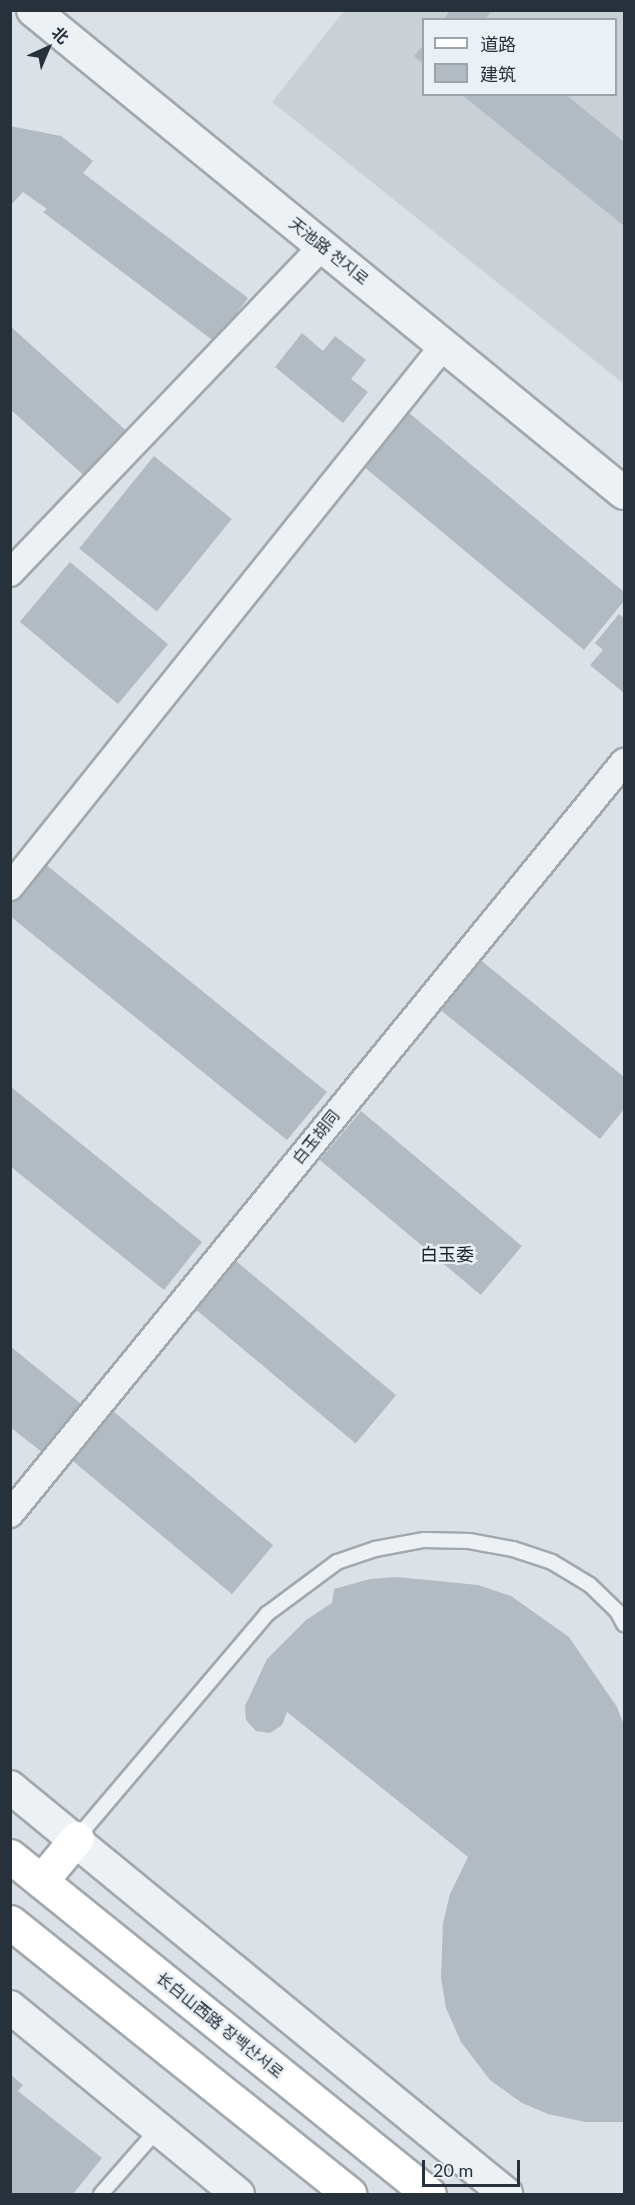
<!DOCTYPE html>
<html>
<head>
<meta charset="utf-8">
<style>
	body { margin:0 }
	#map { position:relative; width:635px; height:2205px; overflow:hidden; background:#dbe1e6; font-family:Lato,"Noto Sans SC","Noto Sans KR",sans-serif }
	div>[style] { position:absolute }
	.built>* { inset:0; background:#c9d1d7 }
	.building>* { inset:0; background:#b3bbc2; transform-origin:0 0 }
	.roads { filter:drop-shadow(2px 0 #a1a9af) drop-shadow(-2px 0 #a1a9af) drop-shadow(0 2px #a1a9af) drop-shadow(0 -2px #a1a9af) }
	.service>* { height:14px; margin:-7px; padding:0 7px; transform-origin:7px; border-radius:7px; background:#eef1f4 }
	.minor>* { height:26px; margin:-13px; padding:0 13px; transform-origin:13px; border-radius:13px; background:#eef1f4 }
	.tertiary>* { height:32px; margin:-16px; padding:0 16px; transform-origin:16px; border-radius:16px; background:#eef1f4 }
	.primary>* { height:33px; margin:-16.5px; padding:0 16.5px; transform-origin:16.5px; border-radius:16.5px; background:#fff }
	span { translate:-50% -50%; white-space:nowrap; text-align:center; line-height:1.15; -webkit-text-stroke:5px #eaf0f4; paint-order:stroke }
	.street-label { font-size:16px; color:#26313b }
	.neighbourhood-label { font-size:18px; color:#18222c }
	.frame { position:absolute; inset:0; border:12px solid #26313b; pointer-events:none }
	.legend { position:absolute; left:422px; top:18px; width:195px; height:78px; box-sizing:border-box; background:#eaf0f4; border:2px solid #9ca4aa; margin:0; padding:8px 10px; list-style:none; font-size:18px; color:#26313b }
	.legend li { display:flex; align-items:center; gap:12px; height:30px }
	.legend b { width:30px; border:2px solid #9ca4aa }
	.north { position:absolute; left:18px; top:18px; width:60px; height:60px; -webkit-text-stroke:4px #eaf0f4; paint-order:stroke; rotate:44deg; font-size:16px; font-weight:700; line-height:24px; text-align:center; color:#26313b }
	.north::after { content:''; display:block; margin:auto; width:21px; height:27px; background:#26313b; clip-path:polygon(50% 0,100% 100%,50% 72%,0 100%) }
	.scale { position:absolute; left:422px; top:2160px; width:98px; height:27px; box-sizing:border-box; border:3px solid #26313b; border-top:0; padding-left:8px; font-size:18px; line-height:21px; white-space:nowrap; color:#26313b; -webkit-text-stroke:4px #eaf0f4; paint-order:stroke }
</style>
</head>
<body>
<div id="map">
	<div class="built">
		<div style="clip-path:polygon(evenodd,344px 11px,624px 11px,624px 384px,272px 102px,344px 11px,424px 20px,616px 20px,616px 94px,424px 94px,424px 20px)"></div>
	</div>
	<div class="building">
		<div style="clip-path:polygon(450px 10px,492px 10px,485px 20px,443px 20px)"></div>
		<div style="clip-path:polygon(424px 44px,424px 64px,414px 56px)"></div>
		<div style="clip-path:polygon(461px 94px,565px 94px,624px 142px,624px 226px)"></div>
		<div style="clip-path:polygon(10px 126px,61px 136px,93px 161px,83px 173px,248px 298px,215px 342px,43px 212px,47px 209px,23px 192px,10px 206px)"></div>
		<div style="clip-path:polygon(10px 326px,131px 435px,90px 481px,10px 409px)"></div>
		<div style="clip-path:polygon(302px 333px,323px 351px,335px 336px,366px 360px,351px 379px,368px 392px,343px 423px,275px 367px)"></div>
		<div style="clip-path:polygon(402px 407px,624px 592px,624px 601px,584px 650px,357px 461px)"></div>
		<div style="left:154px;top:456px;width:100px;height:119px;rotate:39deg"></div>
		<div style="left:70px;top:562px;width:128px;height:78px;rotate:40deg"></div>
		<div style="clip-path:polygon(619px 614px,624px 618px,624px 693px,590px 665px,603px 650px,595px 643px)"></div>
		<div style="clip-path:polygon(39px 859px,327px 1092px,287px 1140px,10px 916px,10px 894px)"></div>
		<div style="clip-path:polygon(478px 958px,624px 1077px,624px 1109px,600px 1139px,438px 1008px)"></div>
		<div style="clip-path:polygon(10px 1086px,202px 1242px,164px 1290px,10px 1166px)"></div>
		<div style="left:361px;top:1111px;width:210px;height:64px;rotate:40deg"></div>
		<div style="left:236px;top:1261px;width:209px;height:63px;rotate:40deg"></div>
		<div style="clip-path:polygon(10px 1346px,86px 1408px,47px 1456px,10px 1427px)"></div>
		<div style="left:113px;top:1411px;width:209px;height:64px;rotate:40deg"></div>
		<div style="clip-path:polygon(396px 1577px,478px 1585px,511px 1596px,569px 1637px,617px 1707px,624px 1725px,624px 2122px,585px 2122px,548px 2114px,522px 2103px,490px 2080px,461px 2042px,446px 2008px,441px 1978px,443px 1923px,450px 1894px,468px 1857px,287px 1712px,282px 1725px,270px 1733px,256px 1731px,246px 1720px,245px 1706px,267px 1659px,306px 1620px,332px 1603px,334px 1589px,370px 1579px)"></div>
		<div style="clip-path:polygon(10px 2074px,23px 2085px,18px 2091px,102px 2158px,73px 2194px,10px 2194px)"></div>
	</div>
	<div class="roads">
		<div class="service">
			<div style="left:77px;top:1838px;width:294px;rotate:-49.7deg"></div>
			<div style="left:267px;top:1614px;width:87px;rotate:-36.6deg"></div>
			<div style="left:337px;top:1562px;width:40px;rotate:-18.9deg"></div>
			<div style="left:375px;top:1549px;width:50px;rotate:-10.4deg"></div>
			<div style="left:424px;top:1540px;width:45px;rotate:1.3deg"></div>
			<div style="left:469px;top:1541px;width:45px;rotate:10.3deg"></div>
			<div style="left:513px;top:1549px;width:41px;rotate:18.4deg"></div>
			<div style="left:552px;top:1562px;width:44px;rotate:31.2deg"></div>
			<div style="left:590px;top:1585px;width:37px;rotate:44deg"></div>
			<div style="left:617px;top:1611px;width:15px;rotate:62deg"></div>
			<div style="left:101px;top:2194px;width:86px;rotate:-48.8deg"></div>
		</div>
		<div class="minor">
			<div style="left:10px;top:573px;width:453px;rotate:-46.3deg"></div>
			<div style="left:10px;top:887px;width:694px;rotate:-51.31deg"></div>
			<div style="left:10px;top:1514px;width:971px;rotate:-50.77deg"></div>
		</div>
		<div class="tertiary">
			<div style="left:33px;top:10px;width:763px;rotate:39.26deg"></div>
			<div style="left:10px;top:1787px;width:642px;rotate:39.37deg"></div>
			<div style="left:10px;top:2007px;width:295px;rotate:39.4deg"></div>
		</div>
		<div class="primary">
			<div style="left:10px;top:1856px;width:538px;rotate:38.89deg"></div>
			<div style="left:41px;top:1881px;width:56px;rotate:-50.1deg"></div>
			<div style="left:10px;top:1922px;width:435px;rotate:38.7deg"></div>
		</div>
	</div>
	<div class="street-label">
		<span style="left:329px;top:251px;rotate:39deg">天池路 천지로</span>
		<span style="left:316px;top:1137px;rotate:-51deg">白玉胡同</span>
		<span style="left:220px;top:2025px;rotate:39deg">长白山西路 장백산서로</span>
	</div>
	<div class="neighbourhood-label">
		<span style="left:447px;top:1254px">白玉委</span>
	</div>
	<div class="frame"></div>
	<ul class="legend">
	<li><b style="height:8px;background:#fff"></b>道路</li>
	<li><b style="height:16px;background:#b3bbc2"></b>建筑</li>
	</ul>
	<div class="north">北</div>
	<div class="scale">20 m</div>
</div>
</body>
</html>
